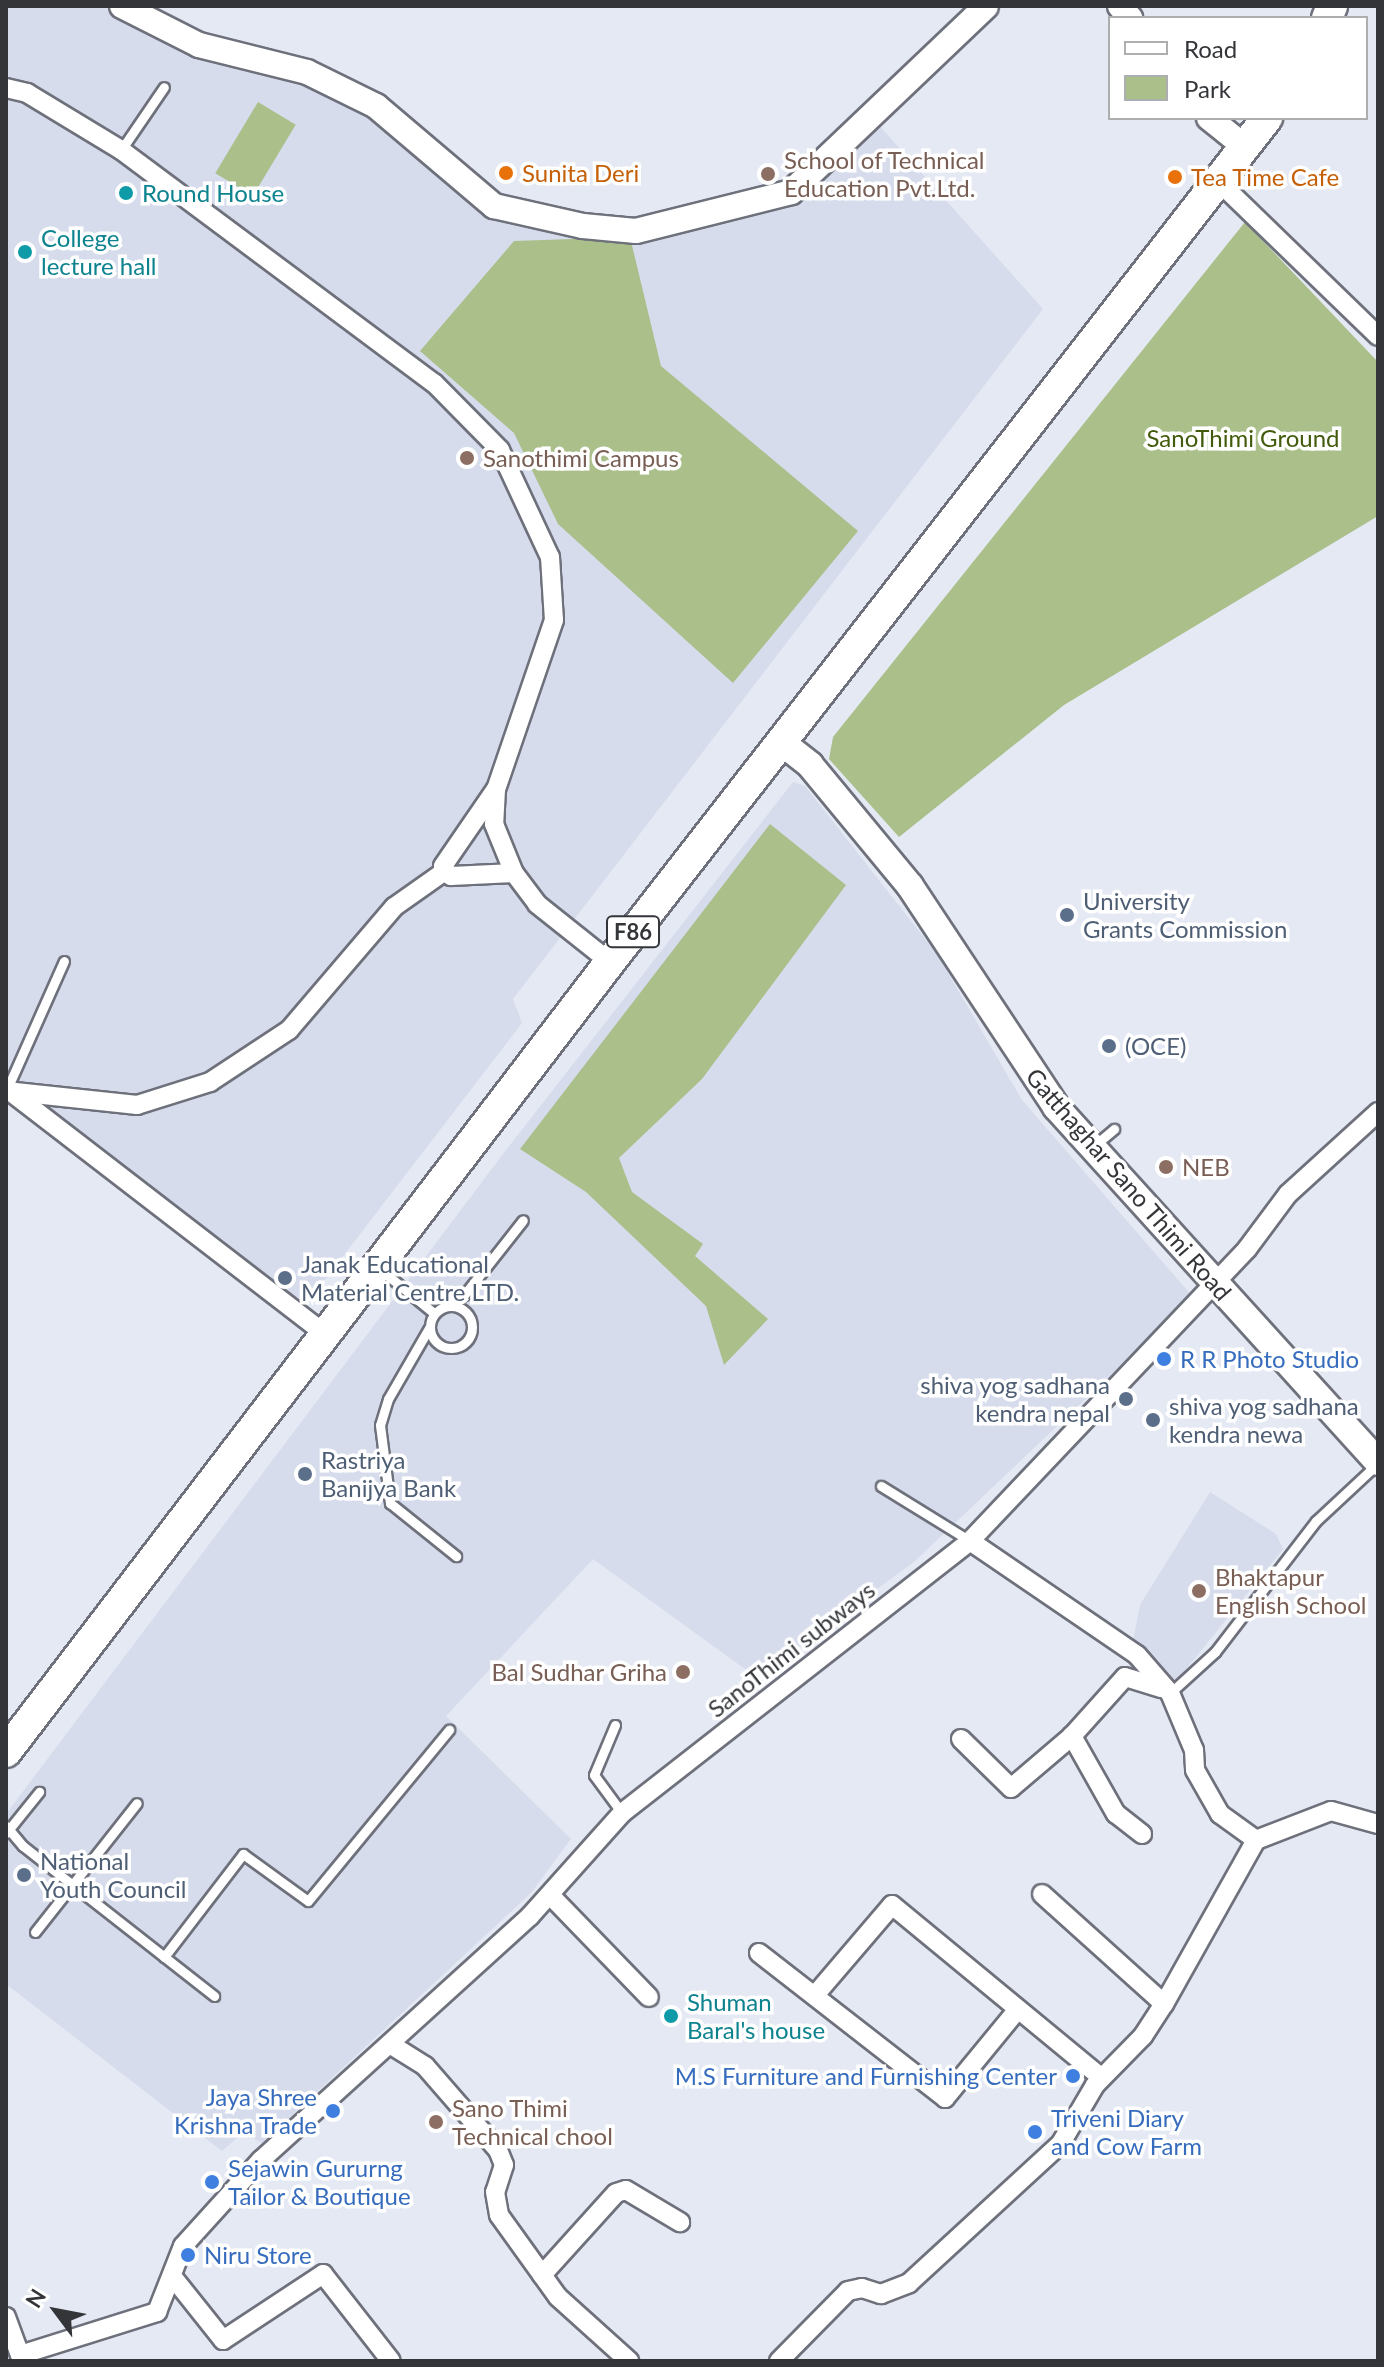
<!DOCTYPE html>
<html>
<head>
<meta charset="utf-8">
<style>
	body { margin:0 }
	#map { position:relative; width:1384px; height:2367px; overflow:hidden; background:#e5e9f4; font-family:Lato,sans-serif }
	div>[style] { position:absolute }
	.built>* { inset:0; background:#d6dcec }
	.green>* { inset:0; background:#aabf8a; transform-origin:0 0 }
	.roads { filter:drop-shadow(2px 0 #6e717b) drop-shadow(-2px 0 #6e717b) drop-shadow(0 2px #6e717b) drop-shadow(0 -2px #6e717b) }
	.service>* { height:9px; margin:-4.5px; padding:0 4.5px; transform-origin:4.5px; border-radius:4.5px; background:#fff }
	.service>.ring { margin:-4.5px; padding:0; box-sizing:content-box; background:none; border:9px solid #fff; border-radius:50% }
	.minor>* { height:18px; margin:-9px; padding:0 9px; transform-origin:9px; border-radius:9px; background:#fff }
	.tertiary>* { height:24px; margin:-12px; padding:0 12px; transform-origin:12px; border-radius:12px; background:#fff }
	.secondary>* { height:26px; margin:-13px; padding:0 13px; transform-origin:13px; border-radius:13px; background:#fff }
	.primary>* { height:30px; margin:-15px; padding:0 15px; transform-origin:15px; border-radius:15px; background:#fff }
	.dots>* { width:22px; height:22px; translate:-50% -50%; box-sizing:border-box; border:4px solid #fff; border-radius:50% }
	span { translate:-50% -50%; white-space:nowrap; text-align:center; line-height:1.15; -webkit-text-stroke:7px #fff; paint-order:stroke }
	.shield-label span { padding:2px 6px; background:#fff; border:2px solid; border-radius:6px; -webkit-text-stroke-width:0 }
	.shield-label { font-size:22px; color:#333539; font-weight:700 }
	.education-label { font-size:24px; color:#785e54 }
	.left { translate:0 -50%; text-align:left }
	.right { translate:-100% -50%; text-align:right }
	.food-label { font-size:24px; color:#c56008 }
	.culture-label { font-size:24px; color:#0d838f }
	.park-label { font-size:24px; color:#435b0c }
	.service-label { font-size:24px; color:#4e5e75 }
	.street-label { font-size:24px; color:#333539 }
	.shop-label { font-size:24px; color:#366cbe }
	.frame { position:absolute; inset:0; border:8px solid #333539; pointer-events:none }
	.legend { position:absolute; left:1108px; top:16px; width:260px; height:104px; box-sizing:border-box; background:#fff; border:2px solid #adaeb0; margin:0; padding:10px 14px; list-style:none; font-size:24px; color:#333539 }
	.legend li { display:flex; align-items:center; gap:16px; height:40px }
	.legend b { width:40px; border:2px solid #adaeb0 }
	.north { position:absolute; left:16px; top:2271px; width:80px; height:80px; -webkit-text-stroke:6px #fff; paint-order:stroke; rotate:302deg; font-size:22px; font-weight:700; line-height:32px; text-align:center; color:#333539 }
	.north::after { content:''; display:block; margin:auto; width:28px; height:36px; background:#333539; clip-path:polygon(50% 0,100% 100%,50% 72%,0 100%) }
</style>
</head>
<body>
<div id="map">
	<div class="built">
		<div style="clip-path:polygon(6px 6px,107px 6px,194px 52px,302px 76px,368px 110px,491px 213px,584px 234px,768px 206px,876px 122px,1043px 309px,513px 999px,522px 1023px,311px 1298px,295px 1297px,6px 1086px)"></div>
		<div style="clip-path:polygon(793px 782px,805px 786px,937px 954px,1022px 1100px,1193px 1297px,914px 1562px,756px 1677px,593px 1559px,446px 1716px,571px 1839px,531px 1893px,262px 2143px,243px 2133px,222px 2151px,6px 1984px,6px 1814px,506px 1150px)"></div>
		<div style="clip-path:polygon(1210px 1492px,1276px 1534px,1283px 1549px,1171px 1688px,1132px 1646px,1140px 1605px)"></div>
	</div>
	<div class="green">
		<div style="left:258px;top:102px;width:44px;height:83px;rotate:31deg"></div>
		<div style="clip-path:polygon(1245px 222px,1378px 362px,1378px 516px,1064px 705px,899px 837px,829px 759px,833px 737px)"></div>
		<div style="clip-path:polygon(630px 237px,661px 366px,858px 531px,733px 683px,558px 524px,514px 433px,420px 351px,514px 241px)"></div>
		<div style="clip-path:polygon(770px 824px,846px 885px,702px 1079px,619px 1158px,632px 1192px,703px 1244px,695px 1256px,768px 1319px,724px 1365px,706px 1306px,586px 1192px,520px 1149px)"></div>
	</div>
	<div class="roads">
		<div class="service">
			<div style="left:121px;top:150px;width:76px;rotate:-55.7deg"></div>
			<div style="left:7px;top:1089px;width:140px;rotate:-66deg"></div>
			<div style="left:1095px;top:1145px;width:25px;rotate:-40deg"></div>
			<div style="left:381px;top:1270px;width:68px;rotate:39.1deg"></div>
			<div class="ring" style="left:430px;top:1306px;width:33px;height:33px"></div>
			<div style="left:448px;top:1306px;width:19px;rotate:-35deg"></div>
			<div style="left:464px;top:1295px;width:95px;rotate:-51.8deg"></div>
			<div style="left:429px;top:1328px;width:82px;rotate:120deg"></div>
			<div style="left:388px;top:1399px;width:27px;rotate:107deg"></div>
			<div style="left:380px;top:1425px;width:79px;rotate:82.7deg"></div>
			<div style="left:390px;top:1503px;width:85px;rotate:38.8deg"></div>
			<div style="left:881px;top:1486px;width:105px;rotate:31.7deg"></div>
			<div style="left:1170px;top:1693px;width:61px;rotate:-42.3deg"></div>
			<div style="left:1215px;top:1652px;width:165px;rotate:-52.4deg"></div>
			<div style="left:1316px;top:1521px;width:82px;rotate:-43deg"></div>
			<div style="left:615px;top:1725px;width:54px;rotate:112.8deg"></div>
			<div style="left:594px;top:1775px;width:47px;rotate:53.6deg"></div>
			<div style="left:6px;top:1826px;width:26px;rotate:50deg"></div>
			<div style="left:23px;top:1846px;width:243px;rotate:38.1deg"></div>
			<div style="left:6px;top:1833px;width:53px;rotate:-51.2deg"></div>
			<div style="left:35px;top:1932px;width:164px;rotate:-51.7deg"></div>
			<div style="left:164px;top:1957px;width:130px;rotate:-52.5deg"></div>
			<div style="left:243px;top:1854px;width:80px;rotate:35.9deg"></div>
			<div style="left:308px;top:1901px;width:222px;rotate:-50.5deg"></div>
		</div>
		<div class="minor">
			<div style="left:6px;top:88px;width:22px;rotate:13deg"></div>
			<div style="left:27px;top:93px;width:110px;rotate:31.2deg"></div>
			<div style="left:121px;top:150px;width:390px;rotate:36.7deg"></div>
			<div style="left:434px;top:383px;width:94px;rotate:45.4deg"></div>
			<div style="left:500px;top:450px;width:118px;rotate:65deg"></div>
			<div style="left:550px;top:557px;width:63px;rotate:86.4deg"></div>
			<div style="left:554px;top:620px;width:179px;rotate:108.9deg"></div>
			<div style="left:496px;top:789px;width:35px;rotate:93deg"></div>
			<div style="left:494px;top:824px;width:53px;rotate:67.8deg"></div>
			<div style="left:514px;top:873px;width:39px;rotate:53deg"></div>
			<div style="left:537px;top:904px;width:93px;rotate:38.5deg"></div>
			<div style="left:1217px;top:180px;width:224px;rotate:44.1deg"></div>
			<div style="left:445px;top:871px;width:5px;rotate:-112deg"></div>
			<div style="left:443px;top:866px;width:93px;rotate:-55.5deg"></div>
			<div style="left:445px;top:871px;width:8px;rotate:40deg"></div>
			<div style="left:451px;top:876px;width:63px;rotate:-2.7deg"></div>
			<div style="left:6px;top:1091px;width:132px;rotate:6.1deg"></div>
			<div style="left:137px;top:1105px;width:77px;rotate:-17.5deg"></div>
			<div style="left:210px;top:1082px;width:95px;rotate:-33.4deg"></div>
			<div style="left:289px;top:1030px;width:162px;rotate:-49.5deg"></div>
			<div style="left:394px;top:907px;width:62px;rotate:-35.2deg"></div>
			<div style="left:11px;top:1092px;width:395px;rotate:37.6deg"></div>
			<div style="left:970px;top:1541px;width:202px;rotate:34.3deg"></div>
			<div style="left:1137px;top:1655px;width:50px;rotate:49deg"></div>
			<div style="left:1170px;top:1693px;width:62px;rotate:67.2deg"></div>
			<div style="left:1194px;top:1750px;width:20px;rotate:87deg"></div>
			<div style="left:1195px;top:1770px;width:51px;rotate:60.4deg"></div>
			<div style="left:1220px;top:1814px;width:44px;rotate:35.8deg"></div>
			<div style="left:1256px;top:1840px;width:80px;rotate:-21.1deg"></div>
			<div style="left:1331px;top:1811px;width:49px;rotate:15.5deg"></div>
			<div style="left:961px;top:1739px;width:70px;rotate:44.4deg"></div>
			<div style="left:1011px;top:1788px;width:80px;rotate:-40.4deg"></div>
			<div style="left:1142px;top:1834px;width:33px;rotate:-142deg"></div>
			<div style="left:1116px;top:1814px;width:90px;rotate:-119.4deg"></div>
			<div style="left:1072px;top:1736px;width:79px;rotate:-48.1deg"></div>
			<div style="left:1125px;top:1677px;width:38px;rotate:17deg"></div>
			<div style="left:1042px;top:1894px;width:164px;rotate:42deg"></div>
			<div style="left:550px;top:1895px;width:142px;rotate:45.9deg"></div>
			<div style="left:759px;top:1953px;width:236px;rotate:37.9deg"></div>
			<div style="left:945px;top:2098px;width:115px;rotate:-50.6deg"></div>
			<div style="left:816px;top:1994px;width:117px;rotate:-49.5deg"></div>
			<div style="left:892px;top:1905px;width:271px;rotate:39.5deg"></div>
			<div style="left:393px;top:2046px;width:38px;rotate:32deg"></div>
			<div style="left:425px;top:2066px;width:111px;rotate:49deg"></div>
			<div style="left:498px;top:2150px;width:16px;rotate:68deg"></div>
			<div style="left:504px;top:2165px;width:28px;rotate:108deg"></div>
			<div style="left:495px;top:2192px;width:23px;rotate:80deg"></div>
			<div style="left:499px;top:2215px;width:101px;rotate:54.3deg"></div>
			<div style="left:558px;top:2297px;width:96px;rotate:42deg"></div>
			<div style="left:542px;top:2275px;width:110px;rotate:-47.9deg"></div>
			<div style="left:616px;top:2193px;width:10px;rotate:-17deg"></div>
			<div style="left:626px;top:2190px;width:63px;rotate:30.7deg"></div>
			<div style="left:172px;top:2276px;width:82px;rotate:51.4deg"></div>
			<div style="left:223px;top:2340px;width:120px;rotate:-33.4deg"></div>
			<div style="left:323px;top:2274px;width:110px;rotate:52deg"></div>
			<div style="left:6px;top:2317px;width:40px;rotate:69.8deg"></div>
			<div style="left:20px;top:2355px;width:144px;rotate:-17.4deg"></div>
			<div style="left:157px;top:2312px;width:71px;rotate:-68.5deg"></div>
			<div style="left:183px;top:2246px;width:116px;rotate:-47.8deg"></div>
			<div style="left:261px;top:2160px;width:363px;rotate:-42.2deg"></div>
			<div style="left:530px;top:1916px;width:138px;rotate:-48.2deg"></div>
			<div style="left:622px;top:1813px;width:442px;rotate:-38deg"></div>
			<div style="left:970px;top:1541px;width:402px;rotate:-46.5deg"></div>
			<div style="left:1247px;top:1249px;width:69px;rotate:-53.3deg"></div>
			<div style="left:1288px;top:1194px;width:122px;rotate:-42.3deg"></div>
			<div style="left:779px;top:2361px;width:98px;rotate:-45.4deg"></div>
			<div style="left:848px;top:2291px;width:14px;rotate:-12deg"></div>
			<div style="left:862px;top:2288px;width:20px;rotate:18deg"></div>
			<div style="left:881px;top:2294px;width:30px;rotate:-21deg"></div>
			<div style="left:909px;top:2283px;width:207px;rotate:-42.6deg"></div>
			<div style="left:1061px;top:2143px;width:67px;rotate:-59.6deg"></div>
			<div style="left:1095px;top:2085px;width:69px;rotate:-45.6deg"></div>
			<div style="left:1143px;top:2036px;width:38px;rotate:-57deg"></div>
			<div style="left:1164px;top:2004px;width:188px;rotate:-60.7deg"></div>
		</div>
		<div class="tertiary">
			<div style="left:122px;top:6px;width:86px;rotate:26.9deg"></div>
			<div style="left:199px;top:45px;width:111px;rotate:14deg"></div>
			<div style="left:307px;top:72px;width:77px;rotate:26.2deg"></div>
			<div style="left:376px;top:106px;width:155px;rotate:40.3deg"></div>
			<div style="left:494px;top:206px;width:91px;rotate:12.7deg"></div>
			<div style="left:583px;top:226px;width:53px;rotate:5.4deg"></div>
			<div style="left:636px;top:231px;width:160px;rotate:-14.1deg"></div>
			<div style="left:791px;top:192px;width:269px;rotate:-43.6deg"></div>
			<div style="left:1120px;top:6px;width:16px;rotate:50deg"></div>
			<div style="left:1209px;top:118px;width:45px;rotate:38.7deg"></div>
		</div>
		<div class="secondary">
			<div style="left:781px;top:742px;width:37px;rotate:38deg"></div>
			<div style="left:810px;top:765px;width:157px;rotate:50.4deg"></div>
			<div style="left:910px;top:886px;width:265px;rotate:56.5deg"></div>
			<div style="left:1056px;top:1107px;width:479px;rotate:47.8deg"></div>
		</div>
		<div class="primary">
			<div style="left:1327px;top:18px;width:13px;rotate:-67deg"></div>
			<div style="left:6px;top:1752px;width:994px;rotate:-52.6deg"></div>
			<div style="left:610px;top:962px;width:1070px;rotate:-52.1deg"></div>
		</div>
	</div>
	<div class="dots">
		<div style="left:506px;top:173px;background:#e8710a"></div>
		<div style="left:768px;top:174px;background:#8d6e63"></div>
		<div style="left:1175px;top:177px;background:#e8710a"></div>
		<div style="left:126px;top:193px;background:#0f9aa8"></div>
		<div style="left:25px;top:252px;background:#0f9aa8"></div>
		<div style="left:467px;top:458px;background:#8d6e63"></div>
		<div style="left:1067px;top:915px;background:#5c6f8a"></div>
		<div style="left:1109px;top:1046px;background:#5c6f8a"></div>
		<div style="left:1166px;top:1167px;background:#8d6e63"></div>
		<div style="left:285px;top:1278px;background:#5c6f8a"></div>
		<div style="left:1164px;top:1359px;background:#3f7fe0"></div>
		<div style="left:1126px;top:1399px;background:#5c6f8a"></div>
		<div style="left:1153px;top:1420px;background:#5c6f8a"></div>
		<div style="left:305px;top:1474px;background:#5c6f8a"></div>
		<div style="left:1199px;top:1591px;background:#8d6e63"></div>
		<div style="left:683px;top:1672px;background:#8d6e63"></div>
		<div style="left:24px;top:1875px;background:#5c6f8a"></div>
		<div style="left:671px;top:2016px;background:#0f9aa8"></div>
		<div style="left:1073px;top:2076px;background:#3f7fe0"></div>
		<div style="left:333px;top:2111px;background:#3f7fe0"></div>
		<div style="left:436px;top:2122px;background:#8d6e63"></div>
		<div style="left:1035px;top:2132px;background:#3f7fe0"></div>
		<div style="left:212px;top:2182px;background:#3f7fe0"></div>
		<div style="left:188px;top:2255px;background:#3f7fe0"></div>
	</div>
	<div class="shield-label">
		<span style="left:633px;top:932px">F86</span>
	</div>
	<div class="education-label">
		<span class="left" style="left:784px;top:174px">School of Technical<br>Education Pvt.Ltd.</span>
		<span class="left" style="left:483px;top:458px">Sanothimi Campus</span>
		<span class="left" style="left:1182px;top:1167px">NEB</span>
		<span class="left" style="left:1215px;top:1591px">Bhaktapur<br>English School</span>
		<span class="right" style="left:667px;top:1672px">Bal Sudhar Griha</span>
		<span class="left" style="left:452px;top:2122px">Sano Thimi<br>Technical chool</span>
	</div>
	<div class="food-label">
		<span class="left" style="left:522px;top:173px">Sunita Deri</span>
		<span class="left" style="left:1191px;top:177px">Tea Time Cafe</span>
	</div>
	<div class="culture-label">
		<span class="left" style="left:142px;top:193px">Round House</span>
		<span class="left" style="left:41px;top:252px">College<br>lecture hall</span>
		<span class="left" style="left:687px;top:2016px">Shuman<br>Baral's house</span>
	</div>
	<div class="park-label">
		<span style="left:1243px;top:438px">SanoThimi Ground</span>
	</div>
	<div class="service-label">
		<span class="left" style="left:1083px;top:915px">University<br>Grants Commission</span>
		<span class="left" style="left:1125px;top:1046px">(OCE)</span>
		<span class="left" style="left:301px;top:1278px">Janak Educational<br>Material Centre LTD.</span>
		<span class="right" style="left:1110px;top:1399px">shiva yog sadhana<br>kendra nepal</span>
		<span class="left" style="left:1169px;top:1420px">shiva yog sadhana<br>kendra newa</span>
		<span class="left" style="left:321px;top:1474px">Rastriya<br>Banijya Bank</span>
		<span class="left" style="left:40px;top:1875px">National<br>Youth Council</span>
	</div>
	<div class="street-label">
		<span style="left:1129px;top:1184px;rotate:49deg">Gatthaghar Sano Thimi Road</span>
		<span style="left:791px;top:1649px;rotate:-38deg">SanoThimi subways</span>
	</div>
	<div class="shop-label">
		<span class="left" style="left:1180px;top:1359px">R R Photo Studio</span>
		<span class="right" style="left:1057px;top:2076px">M.S Furniture and Furnishing Center</span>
		<span class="right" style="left:317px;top:2111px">Jaya Shree<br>Krishna Trade</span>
		<span class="left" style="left:1051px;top:2132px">Triveni Diary<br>and Cow Farm</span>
		<span class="left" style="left:228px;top:2182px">Sejawin Gururng<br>Tailor &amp; Boutique</span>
		<span class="left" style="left:204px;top:2255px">Niru Store</span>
	</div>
	<div class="frame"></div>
	<ul class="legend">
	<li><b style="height:10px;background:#fff"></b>Road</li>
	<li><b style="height:22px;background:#aabf8a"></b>Park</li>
	</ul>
	<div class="north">N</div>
</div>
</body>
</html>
